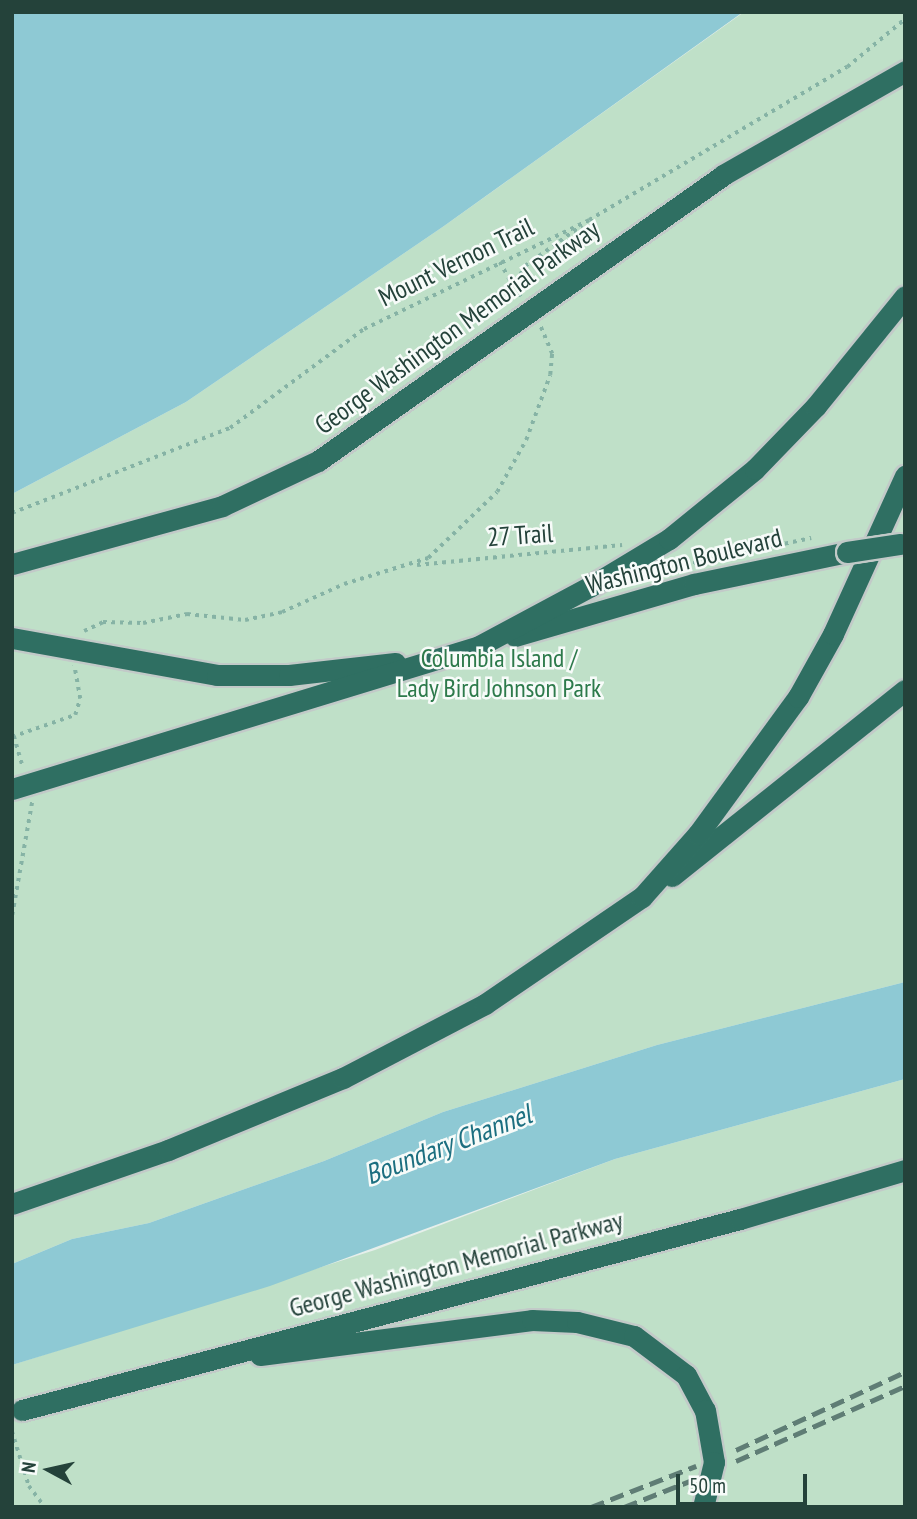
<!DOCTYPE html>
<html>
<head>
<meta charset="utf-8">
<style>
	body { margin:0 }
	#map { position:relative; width:917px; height:1519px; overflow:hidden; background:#e6efeb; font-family:"PT Sans Narrow",sans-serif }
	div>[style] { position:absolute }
	.green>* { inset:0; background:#bfe0c8 }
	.water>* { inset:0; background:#8ec9d4 }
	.path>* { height:3.5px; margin-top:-1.75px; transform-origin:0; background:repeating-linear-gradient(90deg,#86b3a5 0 3.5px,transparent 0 8.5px) }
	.roads { filter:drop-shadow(2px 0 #c2cac8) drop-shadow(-2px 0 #c2cac8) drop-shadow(0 2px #c2cac8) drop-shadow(0 -2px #c2cac8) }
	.highway>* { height:21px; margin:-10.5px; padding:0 10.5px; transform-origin:10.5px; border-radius:10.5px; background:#2f6f62 }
	.rail>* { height:5px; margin-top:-2.5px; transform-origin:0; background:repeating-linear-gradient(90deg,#5f7d75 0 14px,transparent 0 21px) }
	.bridges { filter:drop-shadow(2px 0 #c2cac8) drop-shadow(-2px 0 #c2cac8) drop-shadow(0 2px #c2cac8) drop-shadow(0 -2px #c2cac8) }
	.highway-bridge>* { height:21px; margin:-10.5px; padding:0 10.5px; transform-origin:10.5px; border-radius:10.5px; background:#2f6f62 }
	span { translate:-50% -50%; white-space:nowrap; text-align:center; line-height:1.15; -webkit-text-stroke:5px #f7fbf9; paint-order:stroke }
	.street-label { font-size:26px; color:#24423a }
	.park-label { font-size:26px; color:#2d7a4b }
	.water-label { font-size:28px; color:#1c6f80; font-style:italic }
	.frame { position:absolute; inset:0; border:14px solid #24423a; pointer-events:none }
	.north { position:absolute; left:14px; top:1435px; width:70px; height:70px; -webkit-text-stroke:5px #f7fbf9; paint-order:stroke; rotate:278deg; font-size:19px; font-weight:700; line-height:28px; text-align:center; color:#24423a }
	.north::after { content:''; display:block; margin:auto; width:24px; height:32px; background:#24423a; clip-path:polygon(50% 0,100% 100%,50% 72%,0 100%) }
	.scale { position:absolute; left:676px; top:1474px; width:131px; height:32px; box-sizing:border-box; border:4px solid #24423a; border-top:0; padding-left:9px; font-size:21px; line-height:24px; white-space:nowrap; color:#24423a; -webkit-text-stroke:5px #f7fbf9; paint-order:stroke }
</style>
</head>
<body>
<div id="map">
	<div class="green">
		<div style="clip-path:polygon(744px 12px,905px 12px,905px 982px,657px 1045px,443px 1112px,324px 1161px,149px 1223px,72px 1239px,12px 1264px,12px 494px,186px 402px,444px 226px)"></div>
		<div style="clip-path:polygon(905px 1079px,905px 1507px,12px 1507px,12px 1365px,375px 1250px,615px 1159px)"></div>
	</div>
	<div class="water">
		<div style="clip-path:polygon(12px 12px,743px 12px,444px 226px,186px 402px,12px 494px)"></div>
		<div style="clip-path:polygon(905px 982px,905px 1079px,615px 1159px,270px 1286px,12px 1365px,12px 1264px,72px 1239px,149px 1223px,324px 1161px,443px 1112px,657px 1045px)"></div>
	</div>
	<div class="path">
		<div style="left:500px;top:262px;width:31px;rotate:61deg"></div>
		<div style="left:520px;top:297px;width:16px;rotate:-105deg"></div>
		<div style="left:516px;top:282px;width:18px;rotate:-61deg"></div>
		<div style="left:525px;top:266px;width:70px;rotate:-35.7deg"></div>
		<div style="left:12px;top:513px;width:234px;rotate:-21.3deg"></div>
		<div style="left:230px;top:428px;width:167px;rotate:-36.5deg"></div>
		<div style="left:364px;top:329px;width:250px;rotate:-25.8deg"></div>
		<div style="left:589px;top:220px;width:300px;rotate:-30.7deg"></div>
		<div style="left:847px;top:67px;width:75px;rotate:-39.6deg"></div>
		<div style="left:417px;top:565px;width:206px;rotate:-5.6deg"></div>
		<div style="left:685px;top:565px;width:129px;rotate:-12.1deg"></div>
		<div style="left:84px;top:631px;width:21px;rotate:-25deg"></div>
		<div style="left:103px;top:622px;width:40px;rotate:1.4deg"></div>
		<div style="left:143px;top:623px;width:45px;rotate:-11.6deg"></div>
		<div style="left:187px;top:614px;width:58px;rotate:5.9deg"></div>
		<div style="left:245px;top:620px;width:38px;rotate:-12deg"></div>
		<div style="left:282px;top:612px;width:68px;rotate:-24.3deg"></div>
		<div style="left:344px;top:584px;width:88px;rotate:-17.2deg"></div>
		<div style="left:428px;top:558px;width:95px;rotate:-43.7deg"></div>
		<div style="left:497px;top:492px;width:60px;rotate:-60.9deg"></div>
		<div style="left:526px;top:440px;width:69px;rotate:-69.7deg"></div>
		<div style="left:550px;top:375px;width:21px;rotate:-85deg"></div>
		<div style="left:552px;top:354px;width:30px;rotate:-113deg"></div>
		<div style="left:14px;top:736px;width:33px;rotate:74deg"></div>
		<div style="left:12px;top:737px;width:67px;rotate:-19.2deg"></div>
		<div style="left:75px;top:715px;width:17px;rotate:-73deg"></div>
		<div style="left:80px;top:699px;width:34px;rotate:-100deg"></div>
		<div style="left:12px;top:915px;width:115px;rotate:-80deg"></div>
		<div style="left:12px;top:1431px;width:58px;rotate:72.8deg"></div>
		<div style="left:29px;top:1486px;width:26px;rotate:53deg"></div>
	</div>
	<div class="roads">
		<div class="highway">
			<div style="left:12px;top:564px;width:218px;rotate:-15.4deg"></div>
			<div style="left:222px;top:506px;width:106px;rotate:-25.1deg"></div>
			<div style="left:318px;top:461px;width:496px;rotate:-35.2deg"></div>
			<div style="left:723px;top:175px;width:210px;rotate:-29.7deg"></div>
			<div style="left:515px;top:636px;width:186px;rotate:-16.2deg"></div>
			<div style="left:694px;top:584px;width:156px;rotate:-11.8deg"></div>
			<div style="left:12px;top:638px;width:208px;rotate:10.2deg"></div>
			<div style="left:217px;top:675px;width:72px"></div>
			<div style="left:289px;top:675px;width:107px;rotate:-6.5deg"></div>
			<div style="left:12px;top:789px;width:488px;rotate:-17deg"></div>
			<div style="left:479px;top:646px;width:127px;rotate:-28.2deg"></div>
			<div style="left:591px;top:586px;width:91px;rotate:-31.1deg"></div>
			<div style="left:669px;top:539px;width:111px;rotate:-39.1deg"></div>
			<div style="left:755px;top:469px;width:88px;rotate:-45.9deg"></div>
			<div style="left:816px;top:406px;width:141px;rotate:-51deg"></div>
			<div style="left:672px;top:876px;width:298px;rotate:-38.6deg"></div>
			<div style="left:12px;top:1204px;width:165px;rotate:-19.1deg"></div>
			<div style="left:168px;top:1150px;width:189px;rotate:-22.4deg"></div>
			<div style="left:343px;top:1078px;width:160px;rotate:-27.5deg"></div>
			<div style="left:485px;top:1004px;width:190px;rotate:-34.3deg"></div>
			<div style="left:642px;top:897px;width:84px;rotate:-48.4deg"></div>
			<div style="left:698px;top:834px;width:170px;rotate:-53.9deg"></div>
			<div style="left:798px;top:697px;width:72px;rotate:-60.9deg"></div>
			<div style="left:833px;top:634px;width:174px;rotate:-65.5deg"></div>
			<div style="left:260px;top:1355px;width:274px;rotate:-7.3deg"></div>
			<div style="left:532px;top:1320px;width:45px;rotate:2.5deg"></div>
			<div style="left:577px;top:1322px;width:59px;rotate:13.8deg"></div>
			<div style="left:634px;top:1336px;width:65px;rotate:36.9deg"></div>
			<div style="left:686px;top:1375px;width:40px;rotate:62deg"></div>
			<div style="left:705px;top:1410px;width:53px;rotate:80.2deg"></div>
			<div style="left:714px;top:1462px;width:46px;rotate:103.7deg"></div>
			<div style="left:22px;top:1410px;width:743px;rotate:-14.9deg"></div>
			<div style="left:740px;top:1219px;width:172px;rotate:-16.5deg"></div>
		</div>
	</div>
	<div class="rail">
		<div style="left:736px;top:1450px;width:186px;rotate:-24.8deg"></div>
		<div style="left:736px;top:1461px;width:185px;rotate:-23.9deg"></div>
		<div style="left:591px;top:1507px;width:113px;rotate:-21.3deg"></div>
		<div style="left:624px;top:1507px;width:76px;rotate:-21.5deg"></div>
	</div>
	<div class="bridges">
		<div class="highway-bridge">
			<div style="left:847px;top:552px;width:54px;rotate:-8.6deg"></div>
		</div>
	</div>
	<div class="street-label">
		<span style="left:456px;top:262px;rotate:-26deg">Mount Vernon Trail</span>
		<span style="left:457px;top:327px;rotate:-36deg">George Washington Memorial Parkway</span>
		<span style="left:520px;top:535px;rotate:-4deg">27 Trail</span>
		<span style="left:684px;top:561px;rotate:-14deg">Washington Boulevard</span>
		<span style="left:456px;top:1264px;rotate:-15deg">George Washington Memorial Parkway</span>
	</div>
	<div class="park-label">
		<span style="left:499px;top:673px">Columbia Island /<br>Lady Bird Johnson Park</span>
	</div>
	<div class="water-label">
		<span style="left:448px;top:1144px;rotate:-21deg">Boundary Channel</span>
	</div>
	<div class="frame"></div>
	<div class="north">N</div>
	<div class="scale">50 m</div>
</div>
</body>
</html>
